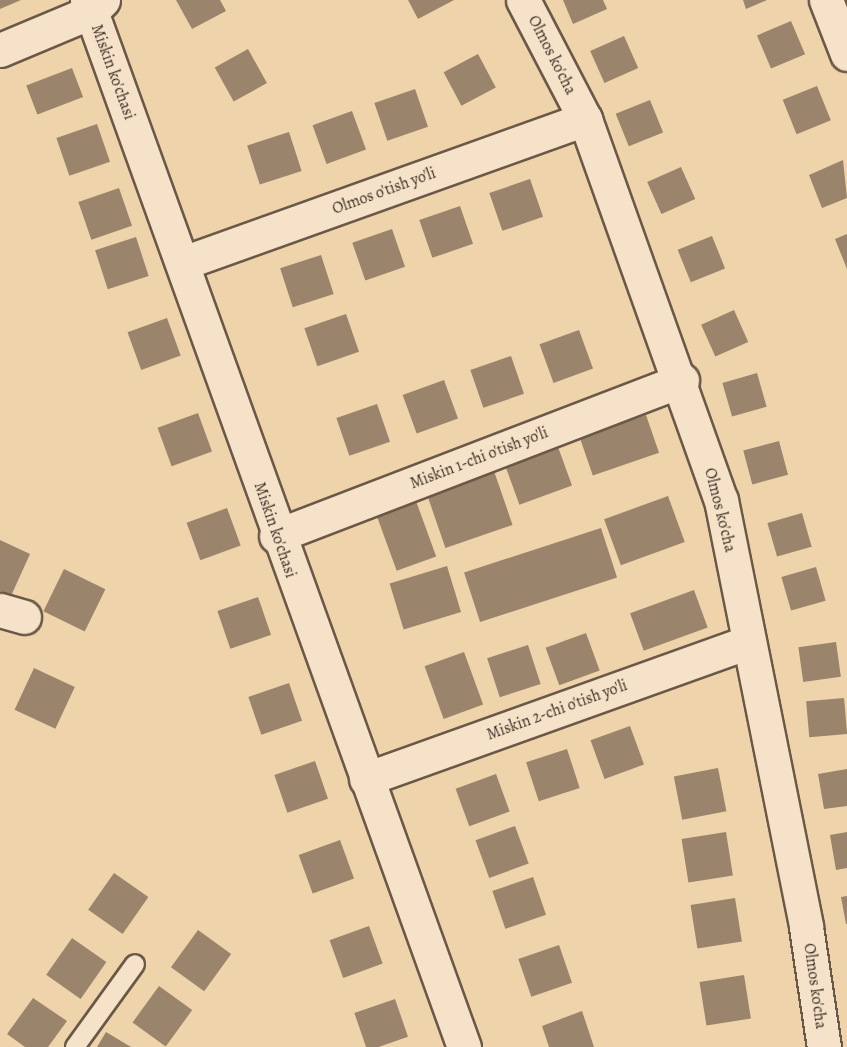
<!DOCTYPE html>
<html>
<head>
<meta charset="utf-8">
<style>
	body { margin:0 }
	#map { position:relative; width:847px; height:1047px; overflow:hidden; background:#efd3aa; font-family:Alegreya,serif }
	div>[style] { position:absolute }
	.building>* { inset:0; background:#9a846b; transform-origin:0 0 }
	.roads { filter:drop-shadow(2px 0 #6a5848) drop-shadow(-2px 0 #6a5848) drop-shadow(0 2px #6a5848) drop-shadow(0 -2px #6a5848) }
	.service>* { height:18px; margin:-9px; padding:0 9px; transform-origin:9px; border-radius:9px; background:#f5e2c8 }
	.minor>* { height:33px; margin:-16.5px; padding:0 16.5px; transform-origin:16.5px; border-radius:16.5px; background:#f5e2c8 }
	span { translate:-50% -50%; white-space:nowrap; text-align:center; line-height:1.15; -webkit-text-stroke:6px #f5e2c8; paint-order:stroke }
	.street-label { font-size:16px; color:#3d2f27 }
</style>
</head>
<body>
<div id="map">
	<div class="building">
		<div style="clip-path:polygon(0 0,21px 0,0 9px)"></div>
		<div style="clip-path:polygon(176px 0,220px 0,226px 11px,192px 29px)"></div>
		<div style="clip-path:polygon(408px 0,454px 0,418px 19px)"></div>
		<div style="clip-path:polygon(563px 0,603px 0,607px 9px,573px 24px)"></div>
		<div style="clip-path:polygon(743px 0,767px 0,746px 9px)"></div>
		<div style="left:791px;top:21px;width:36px;height:37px;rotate:67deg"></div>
		<div style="left:624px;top:36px;width:35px;height:37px;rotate:66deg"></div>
		<div style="left:248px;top:49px;width:39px;height:38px;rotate:61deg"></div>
		<div style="left:478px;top:54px;width:38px;height:39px;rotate:62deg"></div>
		<div style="left:72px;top:68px;width:31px;height:49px;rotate:69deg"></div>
		<div style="left:817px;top:86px;width:37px;height:37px;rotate:68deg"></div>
		<div style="left:415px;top:89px;width:40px;height:43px;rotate:71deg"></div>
		<div style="left:650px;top:100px;width:35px;height:37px;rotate:68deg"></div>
		<div style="left:352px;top:111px;width:41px;height:42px;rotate:70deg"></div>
		<div style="left:97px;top:124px;width:40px;height:43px;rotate:71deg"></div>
		<div style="left:289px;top:132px;width:41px;height:44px;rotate:72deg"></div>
		<div style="clip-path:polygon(843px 160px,847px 198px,822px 208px,809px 175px)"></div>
		<div style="left:681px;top:167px;width:35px;height:37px;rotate:66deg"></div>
		<div style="left:530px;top:179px;width:40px;height:43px;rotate:71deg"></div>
		<div style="left:119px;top:188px;width:40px;height:43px;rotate:71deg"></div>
		<div style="left:460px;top:206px;width:40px;height:43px;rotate:71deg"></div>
		<div style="left:392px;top:229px;width:40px;height:42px;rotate:71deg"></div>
		<div style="clip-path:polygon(847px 234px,847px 269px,835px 239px)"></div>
		<div style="left:712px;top:236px;width:35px;height:37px;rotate:68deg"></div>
		<div style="left:136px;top:237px;width:41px;height:43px;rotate:72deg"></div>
		<div style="left:321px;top:255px;width:41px;height:43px;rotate:72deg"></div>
		<div style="left:734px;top:310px;width:35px;height:36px;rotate:66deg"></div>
		<div style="left:346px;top:314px;width:40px;height:44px;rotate:71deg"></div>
		<div style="left:167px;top:318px;width:40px;height:42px;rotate:70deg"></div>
		<div style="left:579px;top:330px;width:41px;height:42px;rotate:70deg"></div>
		<div style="left:511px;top:356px;width:40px;height:43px;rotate:71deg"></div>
		<div style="left:757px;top:373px;width:35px;height:36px;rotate:74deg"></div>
		<div style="left:444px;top:380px;width:41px;height:44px;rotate:70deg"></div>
		<div style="left:377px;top:404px;width:40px;height:43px;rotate:71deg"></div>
		<div style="left:198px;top:413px;width:41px;height:43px;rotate:70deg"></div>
		<div style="left:646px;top:415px;width:40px;height:70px;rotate:71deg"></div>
		<div style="left:779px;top:441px;width:35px;height:37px;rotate:75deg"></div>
		<div style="left:558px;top:447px;width:41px;height:56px;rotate:70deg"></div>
		<div style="left:494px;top:471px;width:57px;height:71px;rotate:71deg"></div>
		<div style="left:668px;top:496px;width:49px;height:68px;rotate:70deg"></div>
		<div style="left:416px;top:501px;width:59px;height:42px;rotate:70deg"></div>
		<div style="left:227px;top:508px;width:40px;height:43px;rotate:70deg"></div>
		<div style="left:802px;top:513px;width:35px;height:36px;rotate:74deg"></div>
		<div style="left:601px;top:528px;width:52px;height:144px;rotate:72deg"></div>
		<div style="clip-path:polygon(0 540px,30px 554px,11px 596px,0 591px)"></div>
		<div style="left:447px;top:566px;width:48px;height:60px;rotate:73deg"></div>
		<div style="left:816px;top:567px;width:35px;height:36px;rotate:74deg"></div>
		<div style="left:64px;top:569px;width:46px;height:47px;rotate:26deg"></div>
		<div style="left:694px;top:590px;width:40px;height:68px;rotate:70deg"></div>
		<div style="left:258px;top:597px;width:40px;height:43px;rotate:71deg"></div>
		<div style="left:586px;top:633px;width:40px;height:43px;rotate:70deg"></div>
		<div style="left:836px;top:642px;width:35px;height:38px;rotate:82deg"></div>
		<div style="left:528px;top:645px;width:41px;height:43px;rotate:72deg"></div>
		<div style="left:464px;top:652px;width:56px;height:42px;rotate:70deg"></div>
		<div style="left:34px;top:668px;width:45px;height:46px;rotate:25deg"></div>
		<div style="left:289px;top:683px;width:40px;height:43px;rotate:71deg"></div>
		<div style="left:844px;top:698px;width:36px;height:38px;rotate:85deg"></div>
		<div style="left:630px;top:726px;width:41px;height:42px;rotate:70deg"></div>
		<div style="left:567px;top:749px;width:41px;height:43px;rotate:72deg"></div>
		<div style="left:315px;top:761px;width:40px;height:43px;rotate:71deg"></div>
		<div style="left:718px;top:768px;width:44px;height:45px;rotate:79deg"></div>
		<div style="clip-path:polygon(847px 769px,847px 806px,824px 809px,818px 774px)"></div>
		<div style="left:496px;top:774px;width:40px;height:43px;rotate:70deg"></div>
		<div style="left:515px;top:826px;width:40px;height:42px;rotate:70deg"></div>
		<div style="left:726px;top:832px;width:44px;height:45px;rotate:81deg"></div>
		<div style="clip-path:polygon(847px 832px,847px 868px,836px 870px,830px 835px)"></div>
		<div style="left:340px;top:840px;width:41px;height:44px;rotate:70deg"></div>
		<div style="left:114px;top:873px;width:42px;height:45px;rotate:35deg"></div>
		<div style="left:533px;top:877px;width:40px;height:43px;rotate:71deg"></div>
		<div style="clip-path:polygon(847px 896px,847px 924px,846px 924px,841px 897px)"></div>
		<div style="left:735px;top:898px;width:44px;height:45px;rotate:81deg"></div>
		<div style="left:369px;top:926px;width:40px;height:42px;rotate:70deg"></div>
		<div style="left:198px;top:930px;width:41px;height:46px;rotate:36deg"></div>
		<div style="left:72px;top:938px;width:42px;height:45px;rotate:35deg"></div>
		<div style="left:559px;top:945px;width:40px;height:43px;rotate:71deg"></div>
		<div style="left:744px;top:975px;width:44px;height:45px;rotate:81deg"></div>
		<div style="left:159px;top:986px;width:41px;height:45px;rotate:36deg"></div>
		<div style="clip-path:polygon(33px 998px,67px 1021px,48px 1047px,25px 1047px,7px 1034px)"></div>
		<div style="left:395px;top:999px;width:40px;height:43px;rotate:71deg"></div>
		<div style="clip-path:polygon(582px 1011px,594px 1047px,549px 1047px,542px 1026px)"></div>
		<div style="clip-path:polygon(106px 1032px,131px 1047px,97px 1047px)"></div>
	</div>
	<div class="roads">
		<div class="service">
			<div style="left:75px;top:1047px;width:102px;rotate:-54.1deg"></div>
		</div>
		<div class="minor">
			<div style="left:87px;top:0;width:1113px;rotate:70.2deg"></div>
			<div style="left:523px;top:0;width:134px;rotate:62.5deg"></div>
			<div style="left:585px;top:119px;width:405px;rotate:70.4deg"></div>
			<div style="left:721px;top:500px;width:435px;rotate:78.7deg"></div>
			<div style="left:806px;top:927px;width:121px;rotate:81.5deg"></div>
			<div style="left:826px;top:0;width:58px;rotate:68.7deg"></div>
			<div style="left:0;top:50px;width:99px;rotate:-22.7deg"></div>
			<div style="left:91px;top:12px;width:17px;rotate:-45deg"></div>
			<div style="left:183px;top:263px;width:427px;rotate:-19.7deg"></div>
			<div style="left:276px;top:536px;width:435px;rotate:-21deg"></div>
			<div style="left:0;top:610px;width:25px;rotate:16deg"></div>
			<div style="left:366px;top:779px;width:406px;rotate:-19.7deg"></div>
		</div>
	</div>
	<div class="street-label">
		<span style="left:552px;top:55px;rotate:63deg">Olmos ko'cha</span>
		<span style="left:113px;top:72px;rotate:70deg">Miskin ko'chasi</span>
		<span style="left:384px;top:191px;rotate:-20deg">Olmos o'tish yo'li</span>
		<span style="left:479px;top:458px;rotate:-21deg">Miskin 1-chi o'tish yo'li</span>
		<span style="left:720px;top:510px;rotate:76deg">Olmos ko'cha</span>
		<span style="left:275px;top:530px;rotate:71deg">Miskin ko'chasi</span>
		<span style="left:557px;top:710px;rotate:-20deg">Miskin 2-chi o'tish yo'li</span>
		<span style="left:815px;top:986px;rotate:82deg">Olmos ko'cha</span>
	</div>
</div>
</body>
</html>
